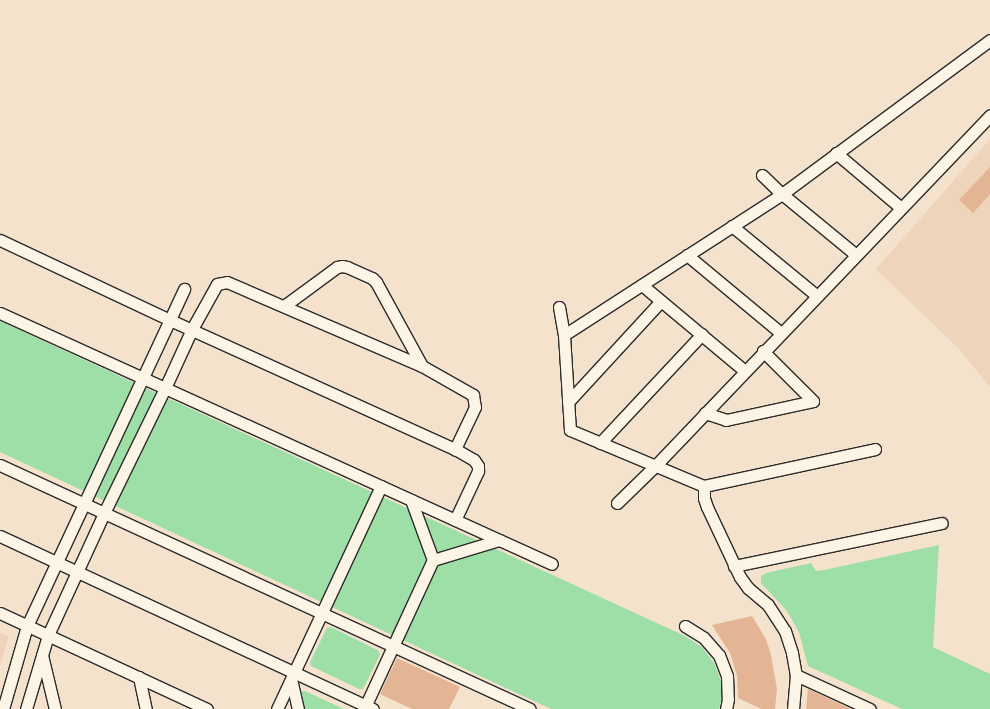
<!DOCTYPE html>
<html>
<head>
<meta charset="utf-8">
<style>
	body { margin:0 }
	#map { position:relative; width:990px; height:709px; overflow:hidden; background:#f4e2cd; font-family:Mali,sans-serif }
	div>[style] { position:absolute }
	.built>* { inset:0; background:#efd4bc }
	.green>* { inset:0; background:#9edea7 }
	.building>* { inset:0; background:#e3b594 }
	.roads { filter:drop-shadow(1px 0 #2b2b2b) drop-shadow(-1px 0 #2b2b2b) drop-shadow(0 1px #2b2b2b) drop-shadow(0 -1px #2b2b2b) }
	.minor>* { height:11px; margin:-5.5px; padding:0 5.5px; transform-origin:5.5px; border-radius:5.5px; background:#fcf5e5 }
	span { translate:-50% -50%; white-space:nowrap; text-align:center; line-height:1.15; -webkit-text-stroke:3px #fcf5e5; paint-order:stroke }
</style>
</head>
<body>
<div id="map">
	<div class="built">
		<div style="clip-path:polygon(990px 139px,990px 387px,958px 348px,876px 269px)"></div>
		<div style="clip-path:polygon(0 633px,9px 636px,0 666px)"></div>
	</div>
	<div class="green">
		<div style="clip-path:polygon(0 321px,685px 636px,702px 647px,714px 663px,721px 681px,721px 701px,719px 709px,551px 709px,0 452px)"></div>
		<div style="clip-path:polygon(939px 545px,933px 647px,990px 674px,990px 709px,902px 709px,808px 666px,799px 632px,787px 611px,761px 583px,761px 576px,766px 573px,811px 563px,816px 571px,824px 570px)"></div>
		<div style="clip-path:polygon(331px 627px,379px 651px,380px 655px,363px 689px,359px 689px,311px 666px,310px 662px,327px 628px)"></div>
		<div style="clip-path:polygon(301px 691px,305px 691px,344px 709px,304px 709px)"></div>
	</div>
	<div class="building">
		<div style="clip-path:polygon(990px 167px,990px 194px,973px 213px,959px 200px)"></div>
		<div style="clip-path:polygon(752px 616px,766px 639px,771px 655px,777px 689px,775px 709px,761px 709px,738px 698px,737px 676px,730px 653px,712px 625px)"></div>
		<div style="clip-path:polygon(397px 658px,460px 687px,449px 709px,412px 709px,380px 694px)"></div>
		<div style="clip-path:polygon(808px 689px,851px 709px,806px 709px)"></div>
	</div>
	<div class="roads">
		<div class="minor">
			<div style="left:836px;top:153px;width:84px;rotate:40.2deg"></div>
			<div style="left:762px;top:175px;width:28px;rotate:44deg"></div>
			<div style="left:782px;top:194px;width:94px;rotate:39.4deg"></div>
			<div style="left:732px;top:226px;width:109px;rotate:39.4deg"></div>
			<div style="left:0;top:240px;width:188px;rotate:25.2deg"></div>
			<div style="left:170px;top:320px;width:313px;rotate:24.4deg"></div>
			<div style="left:455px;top:449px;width:22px;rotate:30deg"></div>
			<div style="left:474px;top:460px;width:7px;rotate:56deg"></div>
			<div style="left:478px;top:466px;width:5px;rotate:90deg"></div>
			<div style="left:478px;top:471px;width:54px;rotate:115.1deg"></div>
			<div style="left:687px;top:255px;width:122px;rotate:39.7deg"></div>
			<div style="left:642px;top:285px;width:134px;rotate:39.9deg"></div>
			<div style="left:284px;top:306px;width:66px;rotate:-36.3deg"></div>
			<div style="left:337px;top:267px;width:5px;rotate:-11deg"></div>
			<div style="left:342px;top:266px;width:5px;rotate:11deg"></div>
			<div style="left:347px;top:267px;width:27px;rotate:24deg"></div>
			<div style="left:372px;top:278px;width:6px;rotate:45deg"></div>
			<div style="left:376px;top:282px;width:96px;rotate:61.3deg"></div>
			<div style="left:559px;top:307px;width:28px;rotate:80deg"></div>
			<div style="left:564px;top:335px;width:95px;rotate:86.4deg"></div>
			<div style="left:570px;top:430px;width:145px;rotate:22.7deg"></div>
			<div style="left:704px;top:486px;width:175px;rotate:-12.2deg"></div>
			<div style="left:0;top:313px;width:606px;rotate:24.45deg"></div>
			<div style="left:564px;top:335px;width:260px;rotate:-32.9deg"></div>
			<div style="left:782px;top:194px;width:259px;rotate:-36.5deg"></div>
			<div style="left:568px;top:402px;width:137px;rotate:-47.4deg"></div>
			<div style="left:705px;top:413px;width:22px;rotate:18deg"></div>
			<div style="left:726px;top:420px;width:89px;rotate:-12.3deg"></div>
			<div style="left:813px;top:401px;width:71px;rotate:-135deg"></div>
			<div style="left:600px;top:443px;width:149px;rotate:-46.9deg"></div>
			<div style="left:0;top:465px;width:583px;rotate:24.72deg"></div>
			<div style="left:704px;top:486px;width:12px;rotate:90deg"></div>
			<div style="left:704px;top:498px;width:9px;rotate:72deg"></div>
			<div style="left:707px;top:507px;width:77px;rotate:64.8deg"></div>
			<div style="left:740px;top:577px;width:14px;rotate:54deg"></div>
			<div style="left:748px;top:588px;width:26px;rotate:40deg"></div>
			<div style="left:768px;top:605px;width:31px;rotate:57deg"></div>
			<div style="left:785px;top:631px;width:23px;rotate:72deg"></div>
			<div style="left:792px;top:653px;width:22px;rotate:80deg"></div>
			<div style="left:796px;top:675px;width:34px;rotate:95deg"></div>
			<div style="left:617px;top:503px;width:53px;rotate:-44.2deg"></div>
			<div style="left:655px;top:466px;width:485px;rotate:-46.3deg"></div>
			<div style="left:0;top:536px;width:411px;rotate:24.9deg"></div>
			<div style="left:433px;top:560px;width:69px;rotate:-16.9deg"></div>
			<div style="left:734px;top:566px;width:212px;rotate:-11.7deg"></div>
			<div style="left:0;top:613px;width:228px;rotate:24.9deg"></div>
			<div style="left:685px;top:626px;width:22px;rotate:32deg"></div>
			<div style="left:704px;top:638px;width:23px;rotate:49deg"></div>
			<div style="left:719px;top:655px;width:22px;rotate:69deg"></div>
			<div style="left:727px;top:676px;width:23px;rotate:88deg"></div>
			<div style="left:728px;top:699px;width:10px;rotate:101deg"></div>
			<div style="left:42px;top:655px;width:56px;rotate:76.5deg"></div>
			<div style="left:796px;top:675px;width:81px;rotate:24.7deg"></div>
			<div style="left:139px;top:677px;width:33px;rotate:78deg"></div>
			<div style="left:291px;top:679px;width:31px;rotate:77deg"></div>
			<div style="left:3px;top:709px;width:86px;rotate:-73.9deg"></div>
			<div style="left:27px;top:626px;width:372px;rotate:-65deg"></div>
			<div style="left:26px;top:709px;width:77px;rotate:-73.4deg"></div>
			<div style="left:48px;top:635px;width:134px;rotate:-65.3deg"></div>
			<div style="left:104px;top:513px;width:139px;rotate:-64deg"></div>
			<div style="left:165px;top:388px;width:65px;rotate:-65.4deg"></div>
			<div style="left:192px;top:329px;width:51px;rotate:-60.9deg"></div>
			<div style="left:217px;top:284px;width:10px;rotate:-11deg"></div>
			<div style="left:227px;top:282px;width:212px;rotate:23.3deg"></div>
			<div style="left:422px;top:366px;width:59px;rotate:29.6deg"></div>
			<div style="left:473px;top:395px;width:12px;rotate:81deg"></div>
			<div style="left:475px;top:407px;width:47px;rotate:115.5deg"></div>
			<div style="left:277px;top:709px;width:246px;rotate:-65deg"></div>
			<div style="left:364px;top:709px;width:164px;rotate:-65.2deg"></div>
			<div style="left:433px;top:560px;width:64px;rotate:-110.1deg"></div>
		</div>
	</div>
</div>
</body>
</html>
